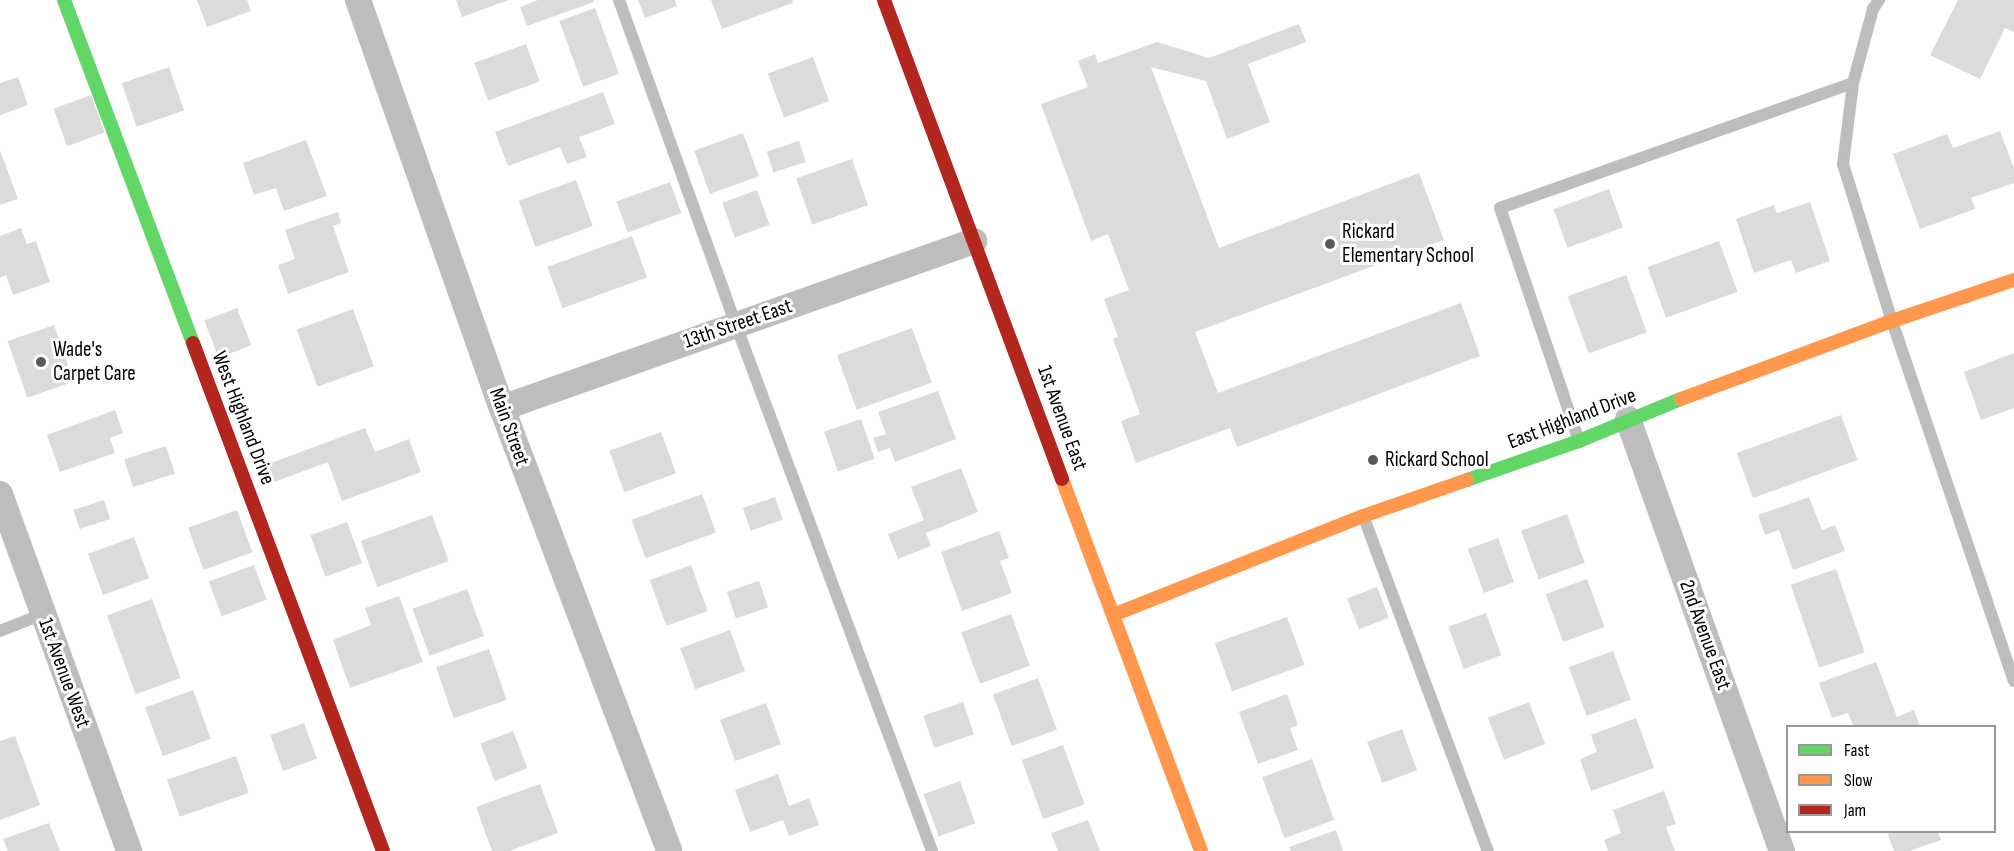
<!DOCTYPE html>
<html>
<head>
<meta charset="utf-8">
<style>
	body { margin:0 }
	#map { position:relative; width:2014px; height:851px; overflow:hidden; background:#fff; font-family:"Sofia Sans Condensed",sans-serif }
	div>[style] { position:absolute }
	.building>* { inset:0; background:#dbdbdb; transform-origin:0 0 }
	.lane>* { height:12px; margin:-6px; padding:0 6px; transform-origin:6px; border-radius:6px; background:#bdbdbd }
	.street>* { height:26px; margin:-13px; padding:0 13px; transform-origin:13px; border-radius:13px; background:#bdbdbd }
	.fast>* { height:14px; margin:-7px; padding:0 7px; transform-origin:7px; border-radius:7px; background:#63d668 }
	.slow>* { height:14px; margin:-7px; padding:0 7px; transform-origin:7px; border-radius:7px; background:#ff974d }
	.jam>* { height:14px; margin:-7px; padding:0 7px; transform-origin:7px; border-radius:7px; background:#b3261e }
	.dots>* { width:16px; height:16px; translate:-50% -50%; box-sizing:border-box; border:3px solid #fff; border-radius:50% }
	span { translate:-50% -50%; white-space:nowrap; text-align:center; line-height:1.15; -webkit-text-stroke:6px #fff; paint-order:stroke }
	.poi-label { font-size:21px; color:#000 }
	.left { translate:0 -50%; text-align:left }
	.street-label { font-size:21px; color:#000 }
	.legend { position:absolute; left:1786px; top:725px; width:210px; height:108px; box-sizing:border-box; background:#fff; border:2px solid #999; margin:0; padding:8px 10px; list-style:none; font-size:18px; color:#000 }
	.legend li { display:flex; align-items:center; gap:12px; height:30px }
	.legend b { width:30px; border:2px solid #999 }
</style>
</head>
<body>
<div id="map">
	<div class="building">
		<div style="clip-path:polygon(197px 0,247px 0,251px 11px,207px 27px)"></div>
		<div style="clip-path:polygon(456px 0,509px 0,462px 17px)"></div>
		<div style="clip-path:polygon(538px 0,593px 0,594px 2px,527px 26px,520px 7px)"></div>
		<div style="clip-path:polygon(638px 0,675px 0,677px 6px,645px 18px)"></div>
		<div style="clip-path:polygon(711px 0,792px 0,793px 3px,722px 29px)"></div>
		<div style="clip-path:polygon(1958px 0,2014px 0,2014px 32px,2005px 28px,1980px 79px,1930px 55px)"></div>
		<div style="left:595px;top:8px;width:70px;height:38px;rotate:70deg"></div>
		<div style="clip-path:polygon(1299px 24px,1306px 42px,1248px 64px,1270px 122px,1227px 139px,1206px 81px,1151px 67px,1219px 248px,1419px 173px,1444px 240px,1195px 332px,1218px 393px,1461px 303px,1480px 356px,1237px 447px,1230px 428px,1136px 463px,1121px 421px,1140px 414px,1113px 339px,1118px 337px,1104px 299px,1129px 290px,1108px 234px,1091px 241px,1041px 104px,1088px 87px,1078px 61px,1095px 54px,1098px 63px,1157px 42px,1209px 58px)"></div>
		<div style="left:526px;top:44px;width:40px;height:55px;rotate:70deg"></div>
		<div style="left:813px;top:57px;width:47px;height:48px;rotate:70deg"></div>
		<div style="left:169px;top:67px;width:46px;height:50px;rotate:71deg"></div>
		<div style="clip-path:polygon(18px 77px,28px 105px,0 115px,0 83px)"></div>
		<div style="clip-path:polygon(603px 92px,615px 124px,579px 137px,587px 157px,567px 164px,560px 147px,508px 166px,495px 132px)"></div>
		<div style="left:91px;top:95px;width:40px;height:40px;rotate:70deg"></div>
		<div style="clip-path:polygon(2000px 131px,2014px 168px,2014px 183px,1971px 198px,1975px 209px,1920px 229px,1893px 154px,1947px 134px,1953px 148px)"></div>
		<div style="left:743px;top:133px;width:46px;height:52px;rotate:70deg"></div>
		<div style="clip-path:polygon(306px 140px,327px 196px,284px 211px,276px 188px,254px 195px,243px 163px)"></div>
		<div style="left:799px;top:141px;width:22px;height:34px;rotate:72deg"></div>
		<div style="clip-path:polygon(0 150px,18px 199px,0 205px)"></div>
		<div style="left:852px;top:159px;width:49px;height:59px;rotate:71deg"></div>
		<div style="left:576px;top:180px;width:49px;height:61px;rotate:70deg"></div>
		<div style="left:670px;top:182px;width:33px;height:57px;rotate:70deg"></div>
		<div style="left:1609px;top:189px;width:41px;height:59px;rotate:70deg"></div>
		<div style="left:757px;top:190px;width:37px;height:37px;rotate:70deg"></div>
		<div style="clip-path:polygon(1810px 202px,1830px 261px,1796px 273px,1791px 260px,1754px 273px,1736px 219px,1774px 205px,1777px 213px)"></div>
		<div style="clip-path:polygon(338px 212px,341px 223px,333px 226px,349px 272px,288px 294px,278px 265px,295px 259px,285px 230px)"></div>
		<div style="clip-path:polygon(21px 228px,27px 244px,36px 241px,50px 282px,13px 295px,6px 275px,0 278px,0 236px)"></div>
		<div style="left:632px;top:236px;width:44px;height:90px;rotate:70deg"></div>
		<div style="left:1719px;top:241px;width:54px;height:76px;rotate:70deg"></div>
		<div style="left:1626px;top:275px;width:61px;height:62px;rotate:70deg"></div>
		<div style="left:237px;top:308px;width:40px;height:35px;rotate:69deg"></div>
		<div style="left:353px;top:309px;width:61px;height:60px;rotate:70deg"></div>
		<div style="left:54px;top:325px;width:60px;height:49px;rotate:71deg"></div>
		<div style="left:912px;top:328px;width:58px;height:80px;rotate:70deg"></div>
		<div style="clip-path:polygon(2014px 353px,2014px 408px,1981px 420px,1964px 372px)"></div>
		<div style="clip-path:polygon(938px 391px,956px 439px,895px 462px,890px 448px,878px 452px,873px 438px,886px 434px,878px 412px)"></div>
		<div style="clip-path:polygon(115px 410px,123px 433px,110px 438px,115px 453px,60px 472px,47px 435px)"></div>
		<div style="left:1841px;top:415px;width:48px;height:111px;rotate:70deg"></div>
		<div style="left:861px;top:419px;width:42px;height:39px;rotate:71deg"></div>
		<div style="clip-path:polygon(365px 428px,375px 452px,409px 439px,421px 472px,342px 501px,328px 462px,269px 484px,263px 466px)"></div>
		<div style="left:661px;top:432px;width:44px;height:55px;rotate:70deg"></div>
		<div style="left:166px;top:446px;width:29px;height:44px;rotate:72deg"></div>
		<div style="clip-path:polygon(961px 468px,978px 512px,926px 533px,931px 546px,898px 559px,888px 534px,924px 520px,911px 487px)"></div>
		<div style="left:702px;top:494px;width:41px;height:75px;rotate:70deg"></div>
		<div style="left:775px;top:497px;width:24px;height:34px;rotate:71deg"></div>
		<div style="clip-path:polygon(1809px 497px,1822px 530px,1835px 525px,1845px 551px,1793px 570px,1779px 530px,1765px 535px,1758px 515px)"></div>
		<div style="left:104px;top:500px;width:20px;height:32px;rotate:72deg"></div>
		<div style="left:237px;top:510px;width:45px;height:52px;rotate:70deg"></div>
		<div style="left:1567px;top:514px;width:52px;height:49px;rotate:70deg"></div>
		<div style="left:432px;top:515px;width:49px;height:76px;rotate:70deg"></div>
		<div style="left:347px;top:522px;width:44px;height:39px;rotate:70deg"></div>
		<div style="clip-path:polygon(999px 531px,1009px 558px,1000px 561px,1012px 593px,962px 611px,941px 552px)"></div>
		<div style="left:134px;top:537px;width:44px;height:49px;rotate:70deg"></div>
		<div style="left:1498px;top:538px;width:47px;height:32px;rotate:70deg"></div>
		<div style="left:254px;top:565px;width:37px;height:48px;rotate:70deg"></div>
		<div style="left:691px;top:565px;width:49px;height:44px;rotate:70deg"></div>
		<div style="left:1836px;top:569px;width:88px;height:48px;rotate:71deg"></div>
		<div style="left:1587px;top:579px;width:51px;height:44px;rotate:70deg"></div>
		<div style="left:759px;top:581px;width:28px;height:34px;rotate:71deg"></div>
		<div style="left:1377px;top:587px;width:33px;height:32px;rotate:69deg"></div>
		<div style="left:467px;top:589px;width:50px;height:58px;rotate:70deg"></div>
		<div style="clip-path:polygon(399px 596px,423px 662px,350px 688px,333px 640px,371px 625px,365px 608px)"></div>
		<div style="left:152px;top:599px;width:84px;height:48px;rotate:70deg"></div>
		<div style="left:1486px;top:613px;width:45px;height:40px;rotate:70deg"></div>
		<div style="left:1011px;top:614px;width:55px;height:53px;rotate:70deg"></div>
		<div style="left:1287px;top:617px;width:51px;height:77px;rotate:70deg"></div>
		<div style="left:730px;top:630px;width:44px;height:53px;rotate:70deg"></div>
		<div style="left:489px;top:649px;width:54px;height:56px;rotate:71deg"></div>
		<div style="left:1613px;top:651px;width:52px;height:47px;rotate:70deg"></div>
		<div style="clip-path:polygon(1876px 662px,1897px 717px,1914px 710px,1920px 726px,1853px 726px,1848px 713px,1832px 718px,1819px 683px)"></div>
		<div style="left:1038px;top:678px;width:55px;height:48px;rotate:70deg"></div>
		<div style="left:193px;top:690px;width:52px;height:51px;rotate:70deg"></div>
		<div style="clip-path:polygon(1287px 694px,1298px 725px,1290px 728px,1298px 750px,1258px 764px,1239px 712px)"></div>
		<div style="left:963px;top:702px;width:34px;height:42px;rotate:71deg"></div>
		<div style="left:1529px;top:702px;width:45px;height:44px;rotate:69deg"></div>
		<div style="left:766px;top:703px;width:44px;height:49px;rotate:70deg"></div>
		<div style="clip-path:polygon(1636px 718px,1654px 768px,1591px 791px,1580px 759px,1597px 752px,1591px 735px)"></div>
		<div style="left:304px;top:723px;width:38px;height:36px;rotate:70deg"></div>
		<div style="left:1402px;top:729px;width:44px;height:37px;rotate:70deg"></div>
		<div style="left:513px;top:731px;width:40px;height:35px;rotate:69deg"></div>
		<div style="clip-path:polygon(15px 736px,40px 805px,0 820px,0 741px)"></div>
		<div style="left:1063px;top:745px;width:63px;height:44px;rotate:70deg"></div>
		<div style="left:236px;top:756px;width:39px;height:73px;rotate:71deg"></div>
		<div style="left:1312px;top:759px;width:65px;height:53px;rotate:70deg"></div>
		<div style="clip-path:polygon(778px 774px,789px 806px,809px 798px,819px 825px,789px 836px,783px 820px,750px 832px,735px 790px)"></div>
		<div style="left:960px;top:781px;width:45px;height:39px;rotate:70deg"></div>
		<div style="clip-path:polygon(540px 784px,558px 833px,509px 851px,492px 851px,476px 807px)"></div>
		<div style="clip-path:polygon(1664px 791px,1676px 824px,1666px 827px,1675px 851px,1608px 851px,1604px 840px,1621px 833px,1613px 810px)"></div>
		<div style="clip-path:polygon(1088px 820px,1100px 851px,1058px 851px,1051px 833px)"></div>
		<div style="clip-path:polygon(49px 823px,60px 851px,8px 851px,3px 839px)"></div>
		<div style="clip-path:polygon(1336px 830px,1343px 851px,1291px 851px,1289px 847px)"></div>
		<div style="clip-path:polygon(1887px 832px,1938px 832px,1941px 840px,1909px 851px,1894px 851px)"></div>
	</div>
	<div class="lane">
		<div style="left:619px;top:0;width:345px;rotate:70.2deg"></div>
		<div style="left:736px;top:325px;width:561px;rotate:69.56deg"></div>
		<div style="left:1879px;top:0;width:11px;rotate:124deg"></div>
		<div style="left:1873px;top:9px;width:77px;rotate:105.1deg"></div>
		<div style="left:1853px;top:83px;width:82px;rotate:97deg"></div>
		<div style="left:1843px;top:164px;width:164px;rotate:72.7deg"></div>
		<div style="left:1892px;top:321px;width:380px;rotate:71.3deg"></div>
		<div style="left:1579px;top:441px;width:246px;rotate:-108.7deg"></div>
		<div style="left:1500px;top:208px;width:374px;rotate:-19.5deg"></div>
		<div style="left:1364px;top:518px;width:355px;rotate:69.6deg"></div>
		<div style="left:0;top:631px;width:46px;rotate:-21.6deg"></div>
	</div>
	<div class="street">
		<div style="left:358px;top:0;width:433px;rotate:70.6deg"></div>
		<div style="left:502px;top:408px;width:473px;rotate:69.3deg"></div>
		<div style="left:502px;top:408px;width:501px;rotate:-19.48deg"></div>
		<div style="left:1628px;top:419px;width:459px;rotate:70.4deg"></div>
		<div style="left:0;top:494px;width:380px;rotate:70.1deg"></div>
	</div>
	<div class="fast">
		<div style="left:64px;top:0;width:366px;rotate:69.4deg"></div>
		<div style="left:1467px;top:480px;width:119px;rotate:-19.2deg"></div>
		<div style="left:1579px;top:441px;width:110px;rotate:-22.4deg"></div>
	</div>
	<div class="slow">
		<div style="left:1681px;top:399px;width:225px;rotate:-20.3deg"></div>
		<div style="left:1892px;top:321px;width:129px;rotate:-18.6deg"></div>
		<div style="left:1062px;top:479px;width:397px;rotate:69.5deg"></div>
		<div style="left:1113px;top:615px;width:269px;rotate:-21.6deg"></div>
		<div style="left:1363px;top:516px;width:110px;rotate:-19.1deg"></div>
	</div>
	<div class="jam">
		<div style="left:884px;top:0;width:511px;rotate:69.61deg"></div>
		<div style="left:193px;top:343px;width:542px;rotate:69.49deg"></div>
	</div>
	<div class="dots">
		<div style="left:1330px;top:244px;background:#595959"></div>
		<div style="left:41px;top:362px;background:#595959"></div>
		<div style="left:1373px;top:460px;background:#595959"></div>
	</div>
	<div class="poi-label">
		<span class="left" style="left:1342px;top:244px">Rickard<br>Elementary School</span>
		<span class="left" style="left:53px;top:362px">Wade's<br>Carpet Care</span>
		<span class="left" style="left:1385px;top:460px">Rickard School</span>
	</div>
	<div class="street-label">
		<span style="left:738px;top:324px;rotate:-19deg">13th Street East</span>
		<span style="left:243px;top:418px;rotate:69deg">West Highland Drive</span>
		<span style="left:1062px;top:418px;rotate:70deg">1st Avenue East</span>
		<span style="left:1572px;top:419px;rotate:-21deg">East Highland Drive</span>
		<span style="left:509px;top:427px;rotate:70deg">Main Street</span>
		<span style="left:1705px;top:635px;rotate:70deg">2nd Avenue East</span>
		<span style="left:64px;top:673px;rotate:70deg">1st Avenue West</span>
	</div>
	<ul class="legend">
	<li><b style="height:8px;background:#63d668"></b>Fast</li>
	<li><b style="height:8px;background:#ff974d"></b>Slow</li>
	<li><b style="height:8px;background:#b3261e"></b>Jam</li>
	</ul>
</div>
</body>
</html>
